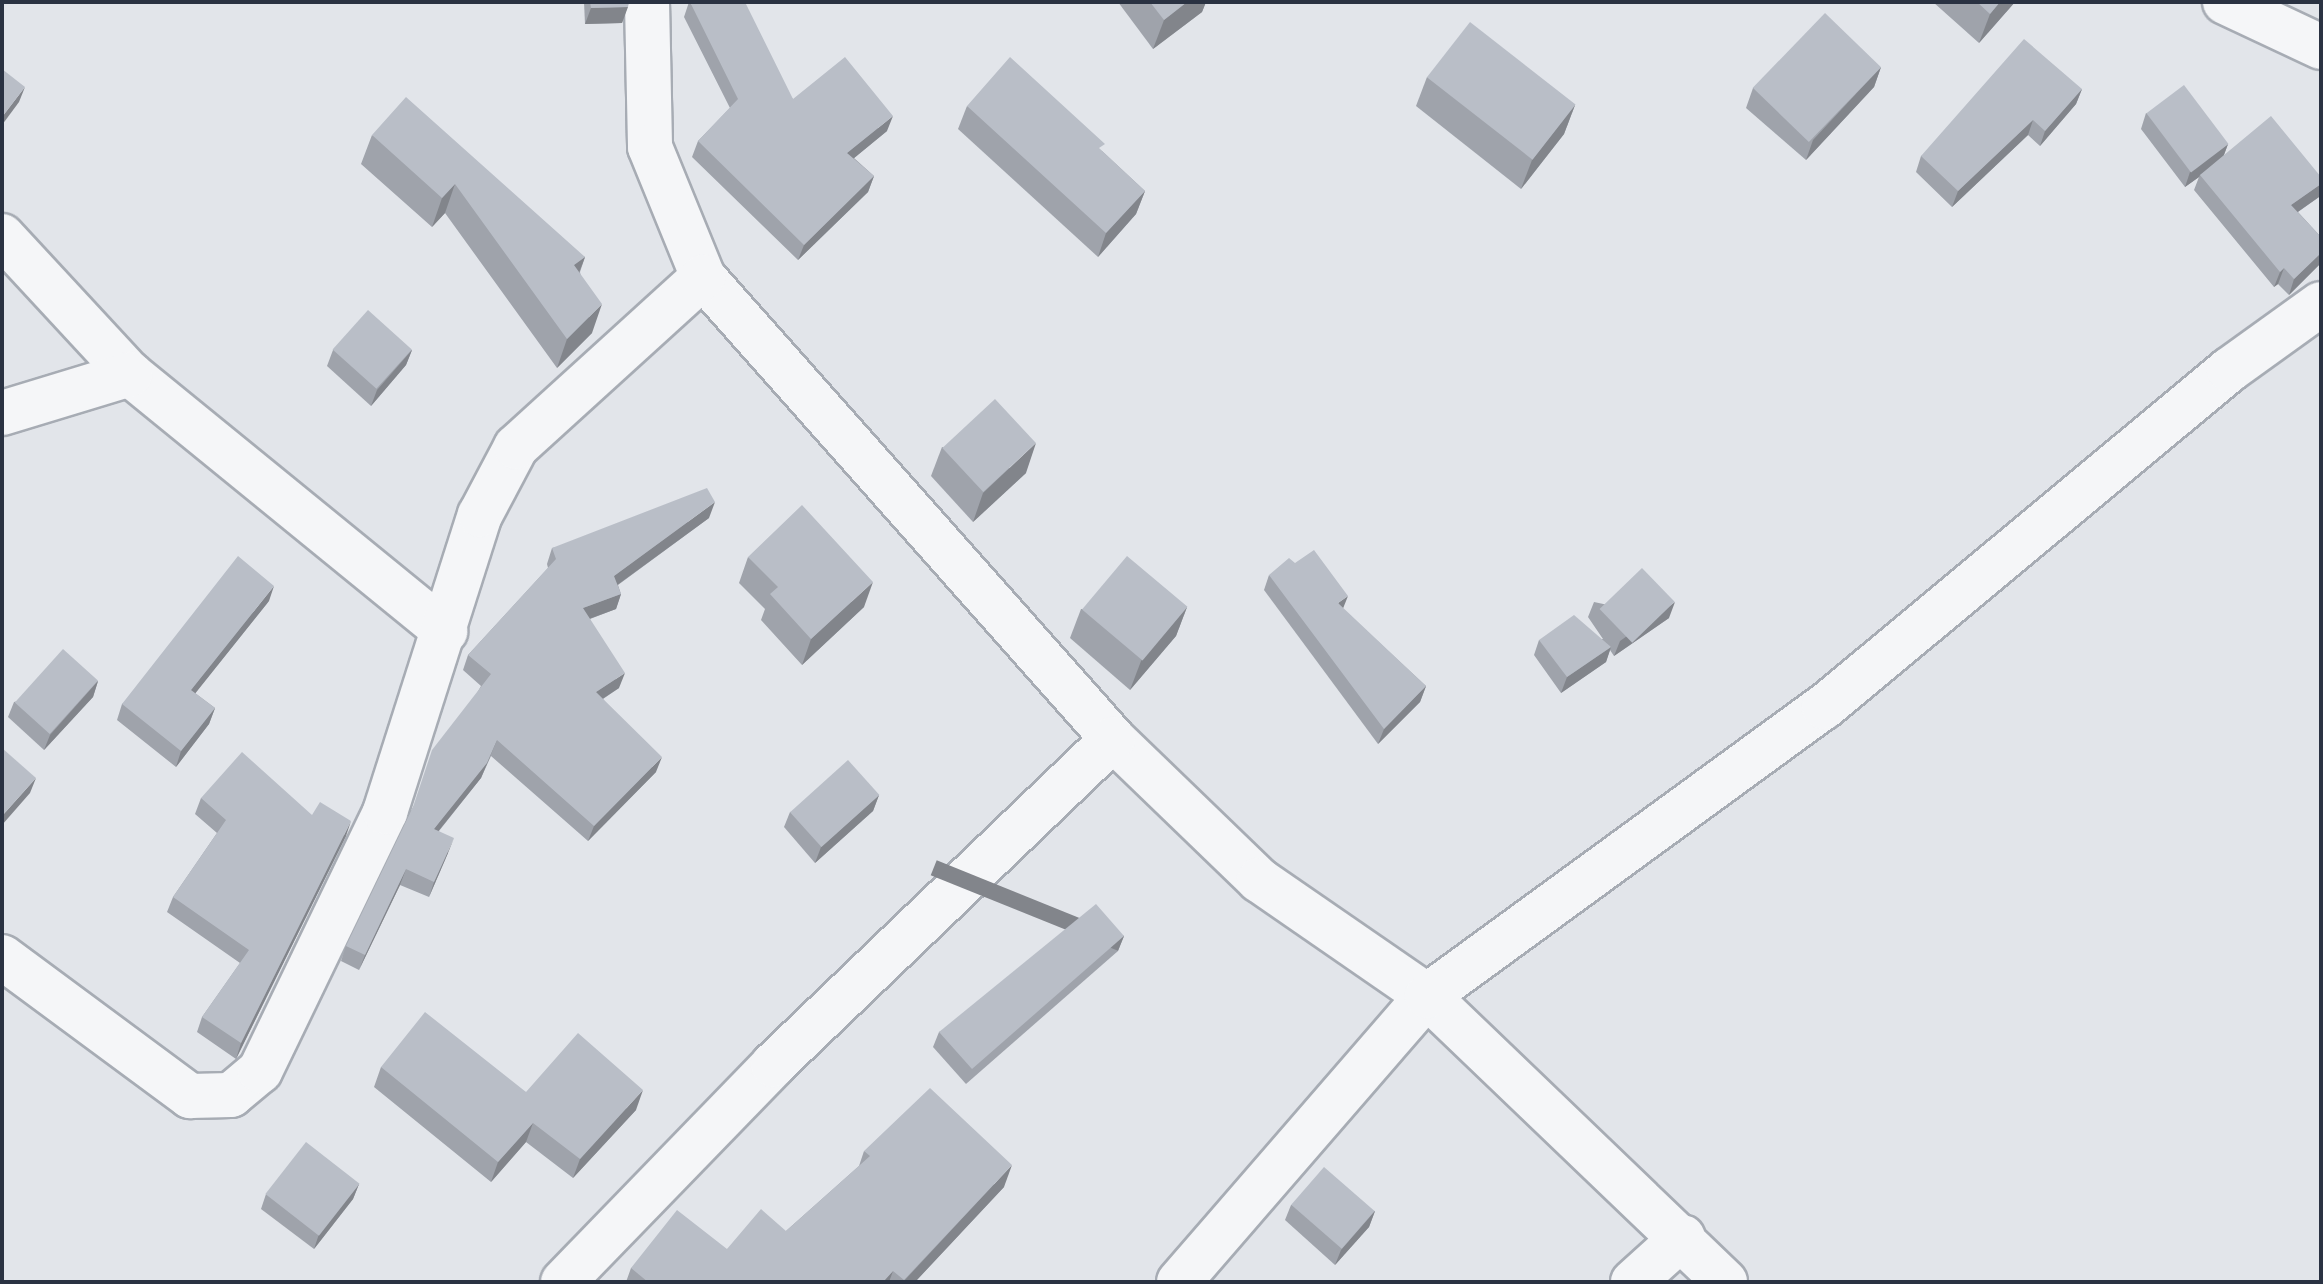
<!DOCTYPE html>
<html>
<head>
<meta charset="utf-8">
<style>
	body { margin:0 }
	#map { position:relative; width:2323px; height:1284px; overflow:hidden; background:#e2e5ea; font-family:"PT Sans Narrow",sans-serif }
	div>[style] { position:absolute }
	.roads { filter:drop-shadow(2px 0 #a7acb4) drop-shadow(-2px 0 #a7acb4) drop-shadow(0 2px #a7acb4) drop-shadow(0 -2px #a7acb4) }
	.minor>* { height:44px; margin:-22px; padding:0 22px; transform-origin:22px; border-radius:22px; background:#f5f6f8 }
	.wall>* { inset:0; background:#9fa3ab }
	.shaded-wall>* { inset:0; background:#82858b; transform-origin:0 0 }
	.building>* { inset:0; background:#b9bec7; transform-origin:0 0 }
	span { translate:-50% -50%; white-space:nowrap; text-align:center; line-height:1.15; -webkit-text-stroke:8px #f2f4f7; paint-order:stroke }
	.frame { position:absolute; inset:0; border:4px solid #2a3242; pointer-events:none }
</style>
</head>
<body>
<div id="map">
	<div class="roads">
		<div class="minor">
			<div style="left:647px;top:2px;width:145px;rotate:88.8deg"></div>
			<div style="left:650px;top:147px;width:140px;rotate:67.8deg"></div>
			<div style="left:703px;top:277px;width:618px;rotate:48.41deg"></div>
			<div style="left:1113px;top:739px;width:203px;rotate:44deg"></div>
			<div style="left:1259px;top:880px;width:204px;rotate:34.6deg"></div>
			<div style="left:1427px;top:996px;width:413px;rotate:43.8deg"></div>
			<div style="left:2225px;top:2px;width:106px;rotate:25.1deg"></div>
			<div style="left:2px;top:236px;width:188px;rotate:47.2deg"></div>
			<div style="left:130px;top:374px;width:407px;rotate:39.2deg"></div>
			<div style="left:2px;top:413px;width:134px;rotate:-16.9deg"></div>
			<div style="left:2px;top:957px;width:234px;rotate:36.5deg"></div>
			<div style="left:190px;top:1096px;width:41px;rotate:-1.4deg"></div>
			<div style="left:231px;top:1095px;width:38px;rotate:-40deg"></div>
			<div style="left:260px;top:1071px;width:288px;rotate:-64.2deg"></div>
			<div style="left:385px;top:812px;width:312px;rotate:-72.3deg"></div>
			<div style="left:480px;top:515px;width:77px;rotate:-62.1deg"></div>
			<div style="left:516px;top:447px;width:253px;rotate:-42.3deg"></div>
			<div style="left:563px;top:1282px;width:302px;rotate:-45.9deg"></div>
			<div style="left:773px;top:1065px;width:471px;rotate:-43.8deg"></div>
			<div style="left:1179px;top:1282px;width:379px;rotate:-49.1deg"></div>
			<div style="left:1427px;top:996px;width:491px;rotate:-36.1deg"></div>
			<div style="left:1824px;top:707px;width:527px;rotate:-39.76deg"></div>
			<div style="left:2229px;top:370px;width:113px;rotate:-35.7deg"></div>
			<div style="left:1633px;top:1282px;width:67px;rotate:-42deg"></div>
		</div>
	</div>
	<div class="wall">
		<div style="clip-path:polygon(584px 2px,629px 2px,622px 23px,585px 24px)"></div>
		<div style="clip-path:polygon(689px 2px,793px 99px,887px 131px,854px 158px,874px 176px,868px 192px,798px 260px,692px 157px,698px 141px,730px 108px,684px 17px)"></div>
		<div style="clip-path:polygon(1118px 2px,1206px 2px,1202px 12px,1153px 49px)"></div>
		<div style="clip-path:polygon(1933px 2px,2015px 2px,1979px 43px)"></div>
		<div style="clip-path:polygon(1881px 67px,1874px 87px,1806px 160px,1746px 108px,1753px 88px)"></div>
		<div style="clip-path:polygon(1427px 77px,1575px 105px,1564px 134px,1521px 189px,1416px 106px)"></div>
		<div style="clip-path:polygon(2082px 89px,2076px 104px,2040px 146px,2028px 135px,1952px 207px,1916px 172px,1921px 156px)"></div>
		<div style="clip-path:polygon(967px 106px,1102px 151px,1145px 191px,1136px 214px,1098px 257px,958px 129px)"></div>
		<div style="clip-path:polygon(2146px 113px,2228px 144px,2224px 155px,2321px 177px,2321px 191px,2319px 197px,2298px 212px,2321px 237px,2321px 263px,2289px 295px,2278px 284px,2274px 287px,2194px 190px,2199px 177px,2185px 187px,2141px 129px)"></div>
		<div style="clip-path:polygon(372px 135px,585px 257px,580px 272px,592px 333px,557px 368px,445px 213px,432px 227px,361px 164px)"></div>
		<div style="clip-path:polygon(333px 350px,412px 350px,406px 365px,371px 406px,327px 366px)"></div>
		<div style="clip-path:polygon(942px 447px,1026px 473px,973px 522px,931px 476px)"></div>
		<div style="clip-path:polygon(709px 518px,618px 585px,621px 594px,616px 609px,590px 619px,619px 688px,603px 699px,656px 772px,588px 841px,491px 756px,481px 778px,439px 831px,448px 853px,429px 897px,400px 885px,359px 970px,341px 961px,346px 946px,411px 811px,481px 686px,463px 670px,468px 655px,548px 568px,547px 564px,552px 548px)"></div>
		<div style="clip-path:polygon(748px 557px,864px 607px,802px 665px,761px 620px,765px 609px,739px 583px)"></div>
		<div style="clip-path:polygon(1269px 575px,1343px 609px,1426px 686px,1420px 702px,1378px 744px,1264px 590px)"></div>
		<div style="clip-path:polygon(269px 601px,195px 693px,215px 708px,209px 724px,176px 767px,117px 720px,122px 704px)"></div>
		<div style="clip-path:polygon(1594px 602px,1669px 618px,1614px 656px,1610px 650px,1606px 662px,1561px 693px,1534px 655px,1539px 640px,1603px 639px,1588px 617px)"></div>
		<div style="clip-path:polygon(1187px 607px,1176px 636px,1130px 690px,1070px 638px,1081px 609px)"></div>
		<div style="clip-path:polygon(98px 681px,93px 697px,44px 750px,8px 717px,14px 702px)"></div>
		<div style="clip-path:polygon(879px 795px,873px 811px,815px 863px,784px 827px,790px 812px)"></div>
		<div style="clip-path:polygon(201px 798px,312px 815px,346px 836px,236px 1059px,197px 1032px,202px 1017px,240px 963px,167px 912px,173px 897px,217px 833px,195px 814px)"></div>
		<div style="clip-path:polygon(1124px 936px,1118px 951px,966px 1084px,933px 1047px,939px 1032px)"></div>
		<div style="clip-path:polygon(381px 1067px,526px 1092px,636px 1110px,573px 1178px,526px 1142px,491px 1182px,374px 1087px)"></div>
		<div style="clip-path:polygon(864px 1151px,1004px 1187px,915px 1282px,626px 1282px,631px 1268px,727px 1249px,786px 1231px,859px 1166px)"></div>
		<div style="clip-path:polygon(359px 1184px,353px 1199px,314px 1249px,261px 1209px,266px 1194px)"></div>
		<div style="clip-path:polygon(1291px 1205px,1375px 1211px,1369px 1227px,1335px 1265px,1285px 1220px)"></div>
	</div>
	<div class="shaded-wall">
		<div style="clip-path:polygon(1187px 2px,1206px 2px,1202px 12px,1153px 49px,1164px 20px)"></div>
		<div style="clip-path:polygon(2000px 2px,2015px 2px,1979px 43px,1990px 14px)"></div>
		<div style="clip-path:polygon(628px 7px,622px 23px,585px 24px,591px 8px)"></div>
		<div style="clip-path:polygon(1881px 67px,1874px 87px,1806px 160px,1813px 140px)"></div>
		<div style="clip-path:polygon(25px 87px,19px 102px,2px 125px,2px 117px)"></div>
		<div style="clip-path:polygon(2082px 89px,2076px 104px,2040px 146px,2045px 131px)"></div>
		<div style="clip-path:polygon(1575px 105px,1564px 134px,1521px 189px,1532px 160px)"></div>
		<div style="clip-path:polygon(893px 116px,887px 131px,842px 168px,847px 153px)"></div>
		<div style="clip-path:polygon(2033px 120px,2028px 135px,1952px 207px,1958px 191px)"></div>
		<div style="clip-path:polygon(2228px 144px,2222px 160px,2200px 175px,2199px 177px,2185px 187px,2190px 172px)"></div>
		<div style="clip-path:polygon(874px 176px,868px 192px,798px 260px,804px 245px)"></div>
		<div style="clip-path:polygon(455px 184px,445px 213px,432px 227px,442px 198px)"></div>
		<div style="clip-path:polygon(2321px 184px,2321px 191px,2319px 197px,2286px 220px,2291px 205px)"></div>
		<div style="clip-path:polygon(1145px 191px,1136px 214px,1098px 257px,1106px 233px)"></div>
		<div style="clip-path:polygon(2321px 253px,2321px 263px,2289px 295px,2294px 279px)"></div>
		<div style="clip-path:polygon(585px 257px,574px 286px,574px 265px)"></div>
		<div style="clip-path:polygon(2284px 268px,2278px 284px,2274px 287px,2280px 272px)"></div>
		<div style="clip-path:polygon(602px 304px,592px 333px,557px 368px,567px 339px)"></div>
		<div style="clip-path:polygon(412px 350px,406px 365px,371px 406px,377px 390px)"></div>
		<div style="clip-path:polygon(1036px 443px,1026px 473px,973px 522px,983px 493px)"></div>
		<div style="clip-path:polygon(715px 502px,709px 518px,609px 591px,614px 576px)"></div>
		<div style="clip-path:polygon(873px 582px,864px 607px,802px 665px,811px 639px)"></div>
		<div style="clip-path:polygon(274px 586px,269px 601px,186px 705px,191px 690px)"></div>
		<div style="clip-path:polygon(621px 594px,616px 609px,578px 623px,583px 608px)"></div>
		<div style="clip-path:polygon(1348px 596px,1342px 611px,1338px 603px)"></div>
		<div style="clip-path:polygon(1675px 602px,1669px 618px,1614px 656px,1620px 641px)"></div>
		<div style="clip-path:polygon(1187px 607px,1176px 636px,1130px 690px,1141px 661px)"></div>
		<div style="clip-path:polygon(1611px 647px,1606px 662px,1561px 693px,1567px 677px)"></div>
		<div style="clip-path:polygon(625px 673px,619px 688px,590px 707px,596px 692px)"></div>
		<div style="clip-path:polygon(98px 681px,93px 697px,44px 750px,50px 735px)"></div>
		<div style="clip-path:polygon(1426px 686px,1420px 702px,1378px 744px,1384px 729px)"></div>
		<div style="clip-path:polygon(215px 708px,209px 724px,176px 767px,181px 751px)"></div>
		<div style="clip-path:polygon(497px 740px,481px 778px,428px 844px,434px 829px)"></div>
		<div style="clip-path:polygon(662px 757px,656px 772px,588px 841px,594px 826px)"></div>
		<div style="clip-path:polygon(36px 778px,30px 793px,2px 825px,2px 816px)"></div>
		<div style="clip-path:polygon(879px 795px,873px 811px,815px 863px,821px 847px)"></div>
		<div style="clip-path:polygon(351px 821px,346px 836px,236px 1059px,241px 1043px)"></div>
		<div style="clip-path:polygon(454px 838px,448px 853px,429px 897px,434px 882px)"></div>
		<div style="clip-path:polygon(406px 869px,400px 885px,359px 970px,365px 955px)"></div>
		<div style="left:1124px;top:936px;width:16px;height:202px;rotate:112deg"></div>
		<div style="clip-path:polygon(643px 1090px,636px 1110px,573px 1178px,580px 1159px)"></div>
		<div style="clip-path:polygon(533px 1123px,526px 1142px,491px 1182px,498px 1162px)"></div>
		<div style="clip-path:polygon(1012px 1165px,1004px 1187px,915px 1282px,903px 1282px)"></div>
		<div style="clip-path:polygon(359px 1184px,353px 1199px,314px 1249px,319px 1234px)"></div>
		<div style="clip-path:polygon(1375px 1211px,1369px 1227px,1335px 1265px,1341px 1250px)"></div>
		<div style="clip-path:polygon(893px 1271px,889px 1282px,883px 1282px)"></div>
	</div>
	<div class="building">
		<div style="clip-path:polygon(590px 2px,629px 2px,628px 7px,591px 8px)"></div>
		<div style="clip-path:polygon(690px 2px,745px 2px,793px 99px,845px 57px,893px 116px,847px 153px,874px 176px,804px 245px,698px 141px,738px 99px)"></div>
		<div style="clip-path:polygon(1150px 2px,1187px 2px,1164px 20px)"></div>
		<div style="clip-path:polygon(1977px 2px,2000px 2px,1990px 14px)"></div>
		<div style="left:1825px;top:13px;width:78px;height:104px;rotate:44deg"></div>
		<div style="left:1470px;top:22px;width:134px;height:70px;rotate:38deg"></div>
		<div style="clip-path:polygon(2024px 39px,2082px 89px,2045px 131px,2033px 120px,1958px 191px,1921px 156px)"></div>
		<div style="clip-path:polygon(1010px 57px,1105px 144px,1099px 148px,1145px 191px,1106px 233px,967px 106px)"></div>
		<div style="clip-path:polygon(2px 69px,25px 87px,2px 117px)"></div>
		<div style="left:2184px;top:85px;width:74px;height:47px;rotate:53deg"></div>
		<div style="clip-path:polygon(406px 97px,585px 257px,574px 265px,602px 304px,567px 339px,455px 184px,442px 198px,372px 135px)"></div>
		<div style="clip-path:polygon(2271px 116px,2321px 177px,2321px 184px,2291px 205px,2321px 237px,2321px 253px,2294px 279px,2284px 268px,2280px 272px,2200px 175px)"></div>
		<div style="left:368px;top:310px;width:59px;height:53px;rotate:42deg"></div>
		<div style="left:995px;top:399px;width:60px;height:72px;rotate:47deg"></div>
		<div style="clip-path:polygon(707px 488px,715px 502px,614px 576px,621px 594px,583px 608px,625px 673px,596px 692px,662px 757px,594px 826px,497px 740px,487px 763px,434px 829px,454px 838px,434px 882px,406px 869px,365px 955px,346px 946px,413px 807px,432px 750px,491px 674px,468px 655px,556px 559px,552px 548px)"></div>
		<div style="clip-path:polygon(802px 505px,873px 582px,811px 639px,770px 594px,778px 587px,748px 557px)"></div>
		<div style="clip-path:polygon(1314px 550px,1348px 596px,1338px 603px,1426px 686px,1384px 729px,1269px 575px,1289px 558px,1295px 563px)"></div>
		<div style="clip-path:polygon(238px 556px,274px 586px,191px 690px,215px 708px,181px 751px,122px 704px)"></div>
		<div style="left:1127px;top:556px;width:79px;height:70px;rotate:40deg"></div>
		<div style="left:1642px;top:568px;width:47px;height:59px;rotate:46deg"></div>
		<div style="clip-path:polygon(1574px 615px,1611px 647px,1567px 677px,1539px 640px)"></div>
		<div style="left:63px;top:649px;width:47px;height:72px;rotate:42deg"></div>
		<div style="clip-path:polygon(2px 748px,36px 778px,2px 816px)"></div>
		<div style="clip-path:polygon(242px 752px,312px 815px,320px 802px,351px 821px,241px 1043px,202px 1017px,249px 950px,173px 897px,226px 820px,201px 798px)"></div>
		<div style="left:848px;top:760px;width:47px;height:78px;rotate:48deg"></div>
		<div style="clip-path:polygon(1096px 904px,1124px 936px,972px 1069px,939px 1032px)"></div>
		<div style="clip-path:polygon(425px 1012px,526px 1092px,578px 1033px,643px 1090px,580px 1159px,533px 1123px,498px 1162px,381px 1067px)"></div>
		<div style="clip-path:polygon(930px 1088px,1012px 1165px,904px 1280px,893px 1271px,883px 1282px,648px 1282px,631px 1268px,677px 1210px,727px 1249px,761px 1209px,786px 1231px,870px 1156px,864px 1151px)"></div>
		<div style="left:306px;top:1142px;width:68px;height:66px;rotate:38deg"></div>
		<div style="left:1324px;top:1167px;width:67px;height:50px;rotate:41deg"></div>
	</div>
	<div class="frame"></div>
</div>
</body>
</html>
